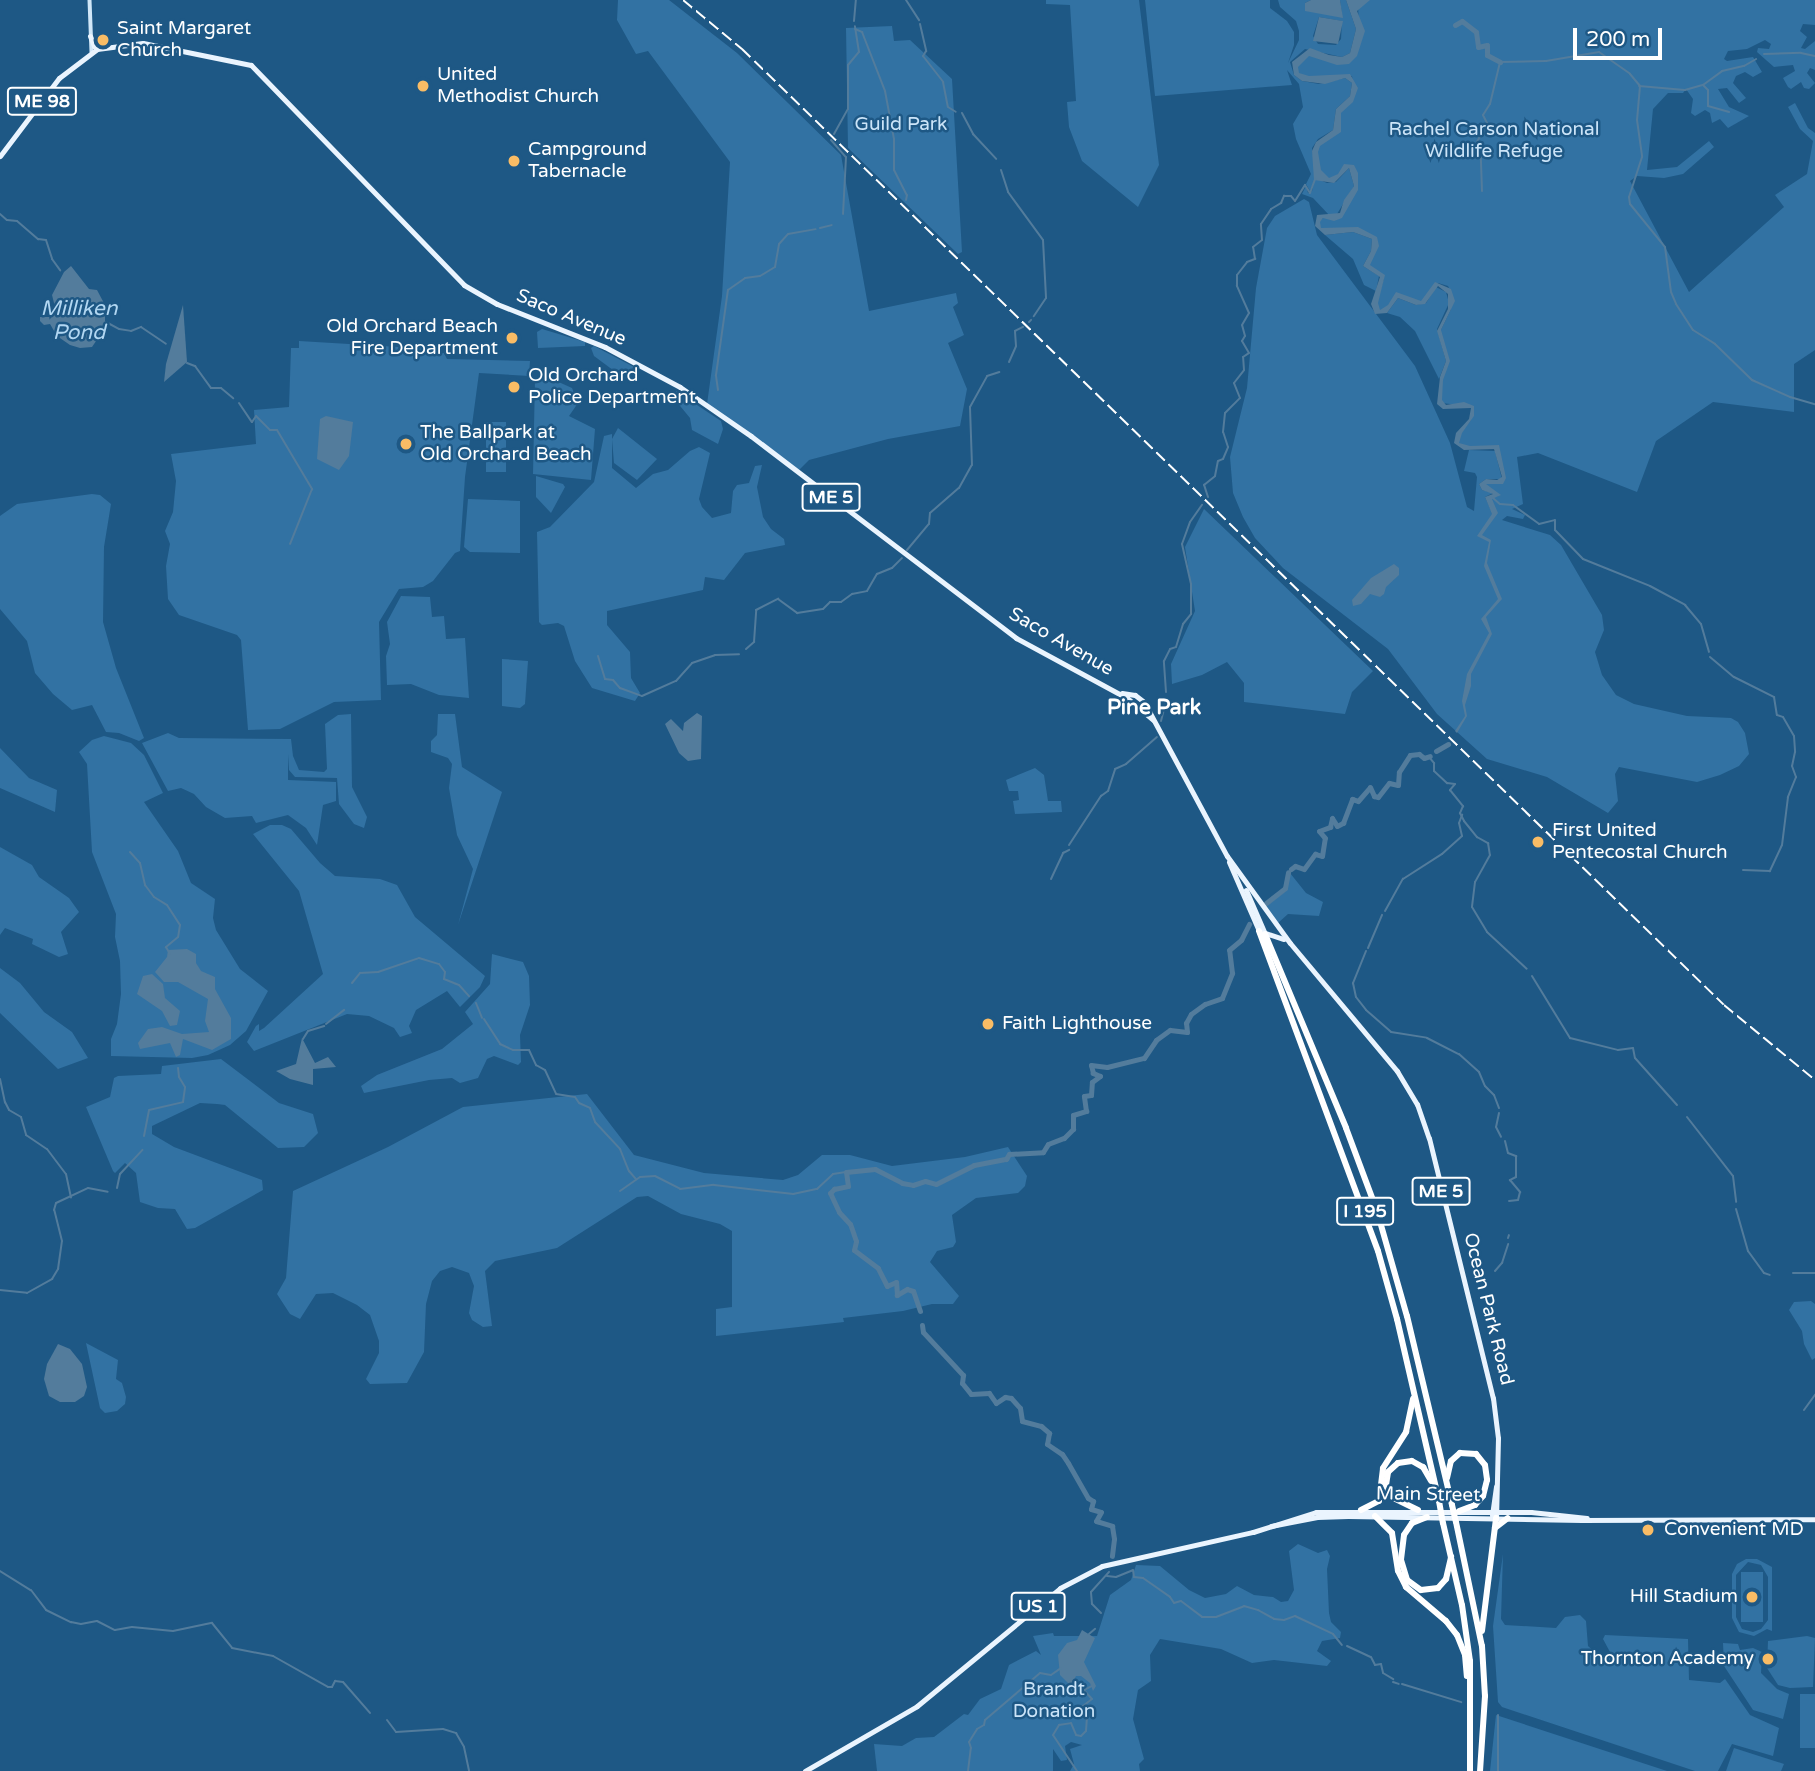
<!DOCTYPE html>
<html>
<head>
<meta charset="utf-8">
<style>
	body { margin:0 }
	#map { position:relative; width:1815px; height:1771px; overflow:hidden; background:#1e5885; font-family:"Varela Round",sans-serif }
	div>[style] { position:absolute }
	.green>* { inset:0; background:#3272a3; transform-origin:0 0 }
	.water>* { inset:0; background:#537c9c }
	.stream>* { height:2px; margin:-1px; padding:0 1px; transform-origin:1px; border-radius:1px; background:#537c9c }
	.river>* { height:5px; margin:-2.5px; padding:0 2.5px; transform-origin:2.5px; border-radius:2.5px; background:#537c9c }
	.secondary>* { height:3.5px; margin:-1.75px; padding:0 1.75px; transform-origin:1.75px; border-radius:1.75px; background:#d1e7f8 }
	.primary>* { height:5px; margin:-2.5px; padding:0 2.5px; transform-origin:2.5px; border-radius:2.5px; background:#eaf4fe }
	.highway>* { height:6px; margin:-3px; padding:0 3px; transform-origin:3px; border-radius:3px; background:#fff }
	.rail>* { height:2px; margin-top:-1px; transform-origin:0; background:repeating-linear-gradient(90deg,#fff 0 12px,transparent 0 17px) }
	.highway-bridge>* { height:6px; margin:-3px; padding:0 3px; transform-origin:3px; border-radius:3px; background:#fff }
	.dots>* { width:19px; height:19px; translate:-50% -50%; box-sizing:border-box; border:4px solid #1e5885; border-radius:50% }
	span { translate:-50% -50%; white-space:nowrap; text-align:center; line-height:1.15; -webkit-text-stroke:5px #1e5885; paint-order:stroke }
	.shield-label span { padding:2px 5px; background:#1e5885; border:2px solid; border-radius:5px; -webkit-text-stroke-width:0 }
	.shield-label { font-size:18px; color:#fff; font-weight:700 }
	.poi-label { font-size:19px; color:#fff }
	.left { translate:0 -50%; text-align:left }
	.right { translate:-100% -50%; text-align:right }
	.park-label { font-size:19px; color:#cbe4f8 }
	.street-label { font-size:19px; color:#fff }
	.water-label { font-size:21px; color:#b2d7f2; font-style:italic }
	.neighbourhood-label { font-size:21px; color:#fff; font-weight:700 }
	.scale { position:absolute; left:1573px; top:28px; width:89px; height:32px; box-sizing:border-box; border:4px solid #fff; border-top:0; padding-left:9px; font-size:21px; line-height:24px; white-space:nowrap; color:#fff; -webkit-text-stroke:5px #1e5885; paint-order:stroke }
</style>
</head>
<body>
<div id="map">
	<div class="green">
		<div style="clip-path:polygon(618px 0,669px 0,737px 53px,841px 155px,869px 311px,956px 293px,958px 303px,953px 307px,964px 335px,948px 343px,967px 389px,960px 426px,888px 439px,809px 460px,799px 470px,707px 404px,722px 296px,730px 162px,648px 51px,636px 54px,617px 20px)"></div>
		<div style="clip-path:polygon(1046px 0,1139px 0,1159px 165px,1138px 207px,1082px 161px,1069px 127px,1067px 102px,1076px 101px,1070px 5px,1046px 4px)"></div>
		<div style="clip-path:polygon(evenodd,1145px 0,1270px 0,1270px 8px,1287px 21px,1294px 32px,1294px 45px,1288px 63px,1299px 40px,1299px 31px,1296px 21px,1280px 7px,1278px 0,1311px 0,1305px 3px,1305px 10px,1342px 14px,1340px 0,1346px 0,1356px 29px,1350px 53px,1342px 57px,1305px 49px,1290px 62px,1294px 75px,1302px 81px,1319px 84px,1345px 78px,1352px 83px,1350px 96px,1336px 109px,1333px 130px,1318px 139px,1312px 148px,1316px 176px,1310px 191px,1306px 184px,1311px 174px,1296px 139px,1293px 124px,1303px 107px,1299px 84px,1287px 70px,1292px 85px,1155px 96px,1145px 0,1319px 17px,1342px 21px,1341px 39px,1336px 45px,1318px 44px,1313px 36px,1319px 17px)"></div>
		<div style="clip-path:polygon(1358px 0,1815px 0,1815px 25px,1803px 24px,1800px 31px,1807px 37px,1801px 48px,1805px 49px,1815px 41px,1815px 70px,1810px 68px,1807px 73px,1815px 83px,1809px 89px,1804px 88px,1801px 82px,1791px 89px,1788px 87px,1783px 78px,1795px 71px,1793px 65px,1774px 67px,1766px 60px,1757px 52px,1758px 48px,1769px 49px,1771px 44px,1765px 40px,1747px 49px,1728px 51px,1724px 59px,1727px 61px,1753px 57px,1762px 72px,1753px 77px,1745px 72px,1736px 76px,1733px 83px,1746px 98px,1739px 103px,1727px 88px,1718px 89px,1729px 107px,1749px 116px,1728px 128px,1720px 119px,1712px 123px,1710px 113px,1705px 110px,1695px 116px,1691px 113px,1693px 99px,1686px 89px,1683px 93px,1668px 93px,1653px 109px,1647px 170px,1677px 167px,1709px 141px,1714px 147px,1683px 174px,1664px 178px,1637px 176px,1630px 181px,1689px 292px,1784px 207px,1775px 195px,1807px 174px,1813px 141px,1800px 129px,1788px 107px,1795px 103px,1808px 128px,1815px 133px,1815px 350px,1794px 364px,1794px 412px,1713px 402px,1656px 441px,1637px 492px,1538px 453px,1517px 457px,1523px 504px,1512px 509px,1525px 515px,1523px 519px,1507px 516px,1502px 520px,1550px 535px,1561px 545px,1602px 615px,1604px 630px,1595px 652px,1602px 675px,1616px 695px,1634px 704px,1687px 716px,1731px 718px,1738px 722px,1745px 733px,1749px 754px,1739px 766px,1720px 775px,1697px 782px,1619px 767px,1615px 774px,1618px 801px,1608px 813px,1547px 777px,1487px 759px,1437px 714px,1388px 649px,1283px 568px,1255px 538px,1243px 517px,1233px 493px,1230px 457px,1247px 388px,1256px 288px,1267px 228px,1275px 216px,1304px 199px,1309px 202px,1317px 235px,1415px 366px,1450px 443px,1467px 507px,1474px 511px,1477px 477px,1475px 473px,1464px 471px,1469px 450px,1495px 451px,1502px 479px,1486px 479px,1479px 484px,1482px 490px,1493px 493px,1485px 497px,1494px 517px,1491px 498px,1498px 496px,1484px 483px,1505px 480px,1497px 447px,1464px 447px,1459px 444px,1459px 436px,1471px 420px,1473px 407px,1442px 403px,1441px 383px,1449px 361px,1440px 332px,1451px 309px,1451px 292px,1448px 286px,1438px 283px,1421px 303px,1401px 295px,1381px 312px,1376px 306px,1384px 278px,1368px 266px,1376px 238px,1363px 231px,1327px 232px,1320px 229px,1320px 221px,1325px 216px,1340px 217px,1357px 181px,1349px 165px,1332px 180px,1323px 176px,1317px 164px,1317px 146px,1333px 136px,1339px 115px,1354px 96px,1352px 76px,1299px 76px,1296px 66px,1308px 53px,1345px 62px,1359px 45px)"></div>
		<div style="clip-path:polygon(892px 26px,894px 41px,910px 40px,952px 79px,962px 252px,958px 254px,848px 148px,846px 28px)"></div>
		<div style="clip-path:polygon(1349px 168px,1354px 186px,1337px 214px,1329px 215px,1313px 198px,1302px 194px,1306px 186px,1308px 193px,1312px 191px,1315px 178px,1327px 183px,1336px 182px)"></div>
		<div style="clip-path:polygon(1353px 232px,1372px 239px,1371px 251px,1363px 266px,1379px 276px,1376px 291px,1364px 285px,1353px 259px,1325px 235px)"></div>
		<div style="clip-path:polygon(1436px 287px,1446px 292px,1449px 303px,1437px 329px,1446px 361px,1439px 379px,1415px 331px,1400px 317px,1387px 313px,1398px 298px,1416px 305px,1426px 303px)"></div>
		<div style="clip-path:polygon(542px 329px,585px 342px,585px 346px,538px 348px,537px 332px)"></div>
		<div style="clip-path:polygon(299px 341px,432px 349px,431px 352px,444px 353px,447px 359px,530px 361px,529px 376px,479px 373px,465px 477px,460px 551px,455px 553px,433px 581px,423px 587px,399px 589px,379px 622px,381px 700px,334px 702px,280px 729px,248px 730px,241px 640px,237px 635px,179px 615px,168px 599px,166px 566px,170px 544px,165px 531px,173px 512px,176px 481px,171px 454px,256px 444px,254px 410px,289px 407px,291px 348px,299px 348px)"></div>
		<div style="clip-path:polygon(594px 346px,634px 367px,625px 379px,594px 356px,591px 348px)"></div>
		<div style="clip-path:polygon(543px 375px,572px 388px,578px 403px,569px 416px,595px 429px,591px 480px,533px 474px,535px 379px)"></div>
		<div style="clip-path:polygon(676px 391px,721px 421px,723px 429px,718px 444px,692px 430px,690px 418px,676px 401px)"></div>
		<div style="left:486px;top:422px;width:20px;height:50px"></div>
		<div style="clip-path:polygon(618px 428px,657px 459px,637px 480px,614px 463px,612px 439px)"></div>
		<div style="clip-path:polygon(612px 434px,612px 468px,636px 488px,653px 474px,668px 470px,690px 451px,699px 447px,710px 453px,699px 499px,702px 507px,712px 518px,731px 513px,733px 491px,737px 485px,749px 483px,755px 466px,762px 465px,757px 487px,763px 517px,771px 529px,784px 539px,785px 545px,745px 553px,724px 580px,705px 577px,703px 590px,607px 611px,607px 625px,630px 652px,631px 678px,640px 693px,635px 701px,592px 688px,575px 661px,564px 626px,558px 623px,542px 625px,539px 622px,537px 532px,550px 527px,594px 482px,604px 436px)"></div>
		<div style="clip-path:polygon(536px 476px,563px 484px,565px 487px,551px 513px,536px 497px)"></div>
		<div style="clip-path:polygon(92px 494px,100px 495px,111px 504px,104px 547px,103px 622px,116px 668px,144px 738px,139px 741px,119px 733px,106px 732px,92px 705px,72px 710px,53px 694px,35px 673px,27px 641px,0 609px,0 516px,17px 504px)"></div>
		<div style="clip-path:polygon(468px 499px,520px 501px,520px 553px,470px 552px,464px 547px)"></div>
		<div style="clip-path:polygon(1204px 509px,1373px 671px,1352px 692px,1345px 714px,1244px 702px,1244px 683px,1227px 662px,1202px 675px,1172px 684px,1171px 664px,1195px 611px,1185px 547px)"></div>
		<div style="clip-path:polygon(401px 596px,430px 597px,432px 617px,444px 616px,446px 639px,465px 638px,469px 698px,439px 695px,411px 684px,387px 685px,386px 656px,390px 644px,387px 622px)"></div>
		<div style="clip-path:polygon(502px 659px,528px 661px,525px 704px,520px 708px,502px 706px)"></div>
		<div style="clip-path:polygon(351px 714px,352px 787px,367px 817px,364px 828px,354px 824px,339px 804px,337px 778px,295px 777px,289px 770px,288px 754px,288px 780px,336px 782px,336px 801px,323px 805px,317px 845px,306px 828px,288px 815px,256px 823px,252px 816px,225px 818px,206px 807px,194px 794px,181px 788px,168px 791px,142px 743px,168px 733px,179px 738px,291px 739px,293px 756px,299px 770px,324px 772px,327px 769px,325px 724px,338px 715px)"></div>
		<div style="clip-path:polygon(438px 714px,455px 714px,462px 767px,502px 792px,458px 925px,473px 869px,457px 835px,449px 788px,452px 764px,448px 758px,431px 752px,431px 741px,437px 735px)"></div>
		<div style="clip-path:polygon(104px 736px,131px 743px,144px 755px,163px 793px,144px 802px,178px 851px,191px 883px,215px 899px,213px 918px,216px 930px,240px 969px,268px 991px,246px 1031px,230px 1045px,208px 1055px,192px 1058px,111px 1056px,111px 1039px,117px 1024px,121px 994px,120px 961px,115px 937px,116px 914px,92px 852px,87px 764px,79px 752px,92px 740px)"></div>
		<div style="clip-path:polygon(0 748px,29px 778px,57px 790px,55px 812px,0 788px)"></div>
		<div style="clip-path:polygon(1035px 768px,1044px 775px,1048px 801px,1061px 801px,1062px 812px,1015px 814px,1013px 801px,1019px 800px,1018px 791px,1009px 791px,1006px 780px)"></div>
		<div style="clip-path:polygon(270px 825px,282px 825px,291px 829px,320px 863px,335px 876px,380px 879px,397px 885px,415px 917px,485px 976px,480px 987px,460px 1007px,447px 991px,416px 1010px,409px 1026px,412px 1033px,400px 1037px,394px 1028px,369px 1016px,347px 1014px,254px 1051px,247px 1042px,256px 1026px,259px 1024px,259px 1031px,264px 1028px,323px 974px,299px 891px,253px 834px)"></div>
		<div style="clip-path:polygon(0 847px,32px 865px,39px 877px,69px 898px,79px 912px,61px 932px,68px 954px,59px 957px,32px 944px,33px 939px,5px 928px,0 935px)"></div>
		<div style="clip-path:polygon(1290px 873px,1306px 893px,1323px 902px,1319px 916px,1288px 914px,1278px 923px,1266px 906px,1286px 891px)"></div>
		<div style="clip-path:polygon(492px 954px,523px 962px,529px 976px,530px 1005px,520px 1035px,521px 1062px,518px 1065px,494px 1056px,487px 1059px,478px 1078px,460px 1083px,452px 1078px,429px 1080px,364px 1093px,361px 1086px,377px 1075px,442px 1049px,473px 1024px,465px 1012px,490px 984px)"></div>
		<div style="clip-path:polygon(0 968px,20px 983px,44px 1012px,72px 1032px,88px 1058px,58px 1069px,0 1013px)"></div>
		<div style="clip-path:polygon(221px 1059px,279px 1103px,313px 1114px,318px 1133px,304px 1147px,278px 1148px,225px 1105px,217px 1104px,200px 1103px,152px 1126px,152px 1134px,174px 1147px,262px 1180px,263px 1190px,195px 1228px,187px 1229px,175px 1209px,158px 1208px,140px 1202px,136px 1173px,125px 1163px,115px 1173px,113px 1171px,86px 1107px,110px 1097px,114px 1078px,118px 1076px,161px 1074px,162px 1066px)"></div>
		<div style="clip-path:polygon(587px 1094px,634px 1155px,704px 1173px,783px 1180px,798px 1175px,822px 1155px,850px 1155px,892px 1166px,965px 1157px,1008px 1147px,1027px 1176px,1025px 1186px,1018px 1193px,976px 1198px,952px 1215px,956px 1242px,953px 1247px,937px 1251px,930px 1262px,959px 1296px,953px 1304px,932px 1304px,903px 1311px,843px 1318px,844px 1322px,716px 1336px,716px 1309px,732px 1307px,732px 1231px,720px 1224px,681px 1214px,648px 1196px,637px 1197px,557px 1248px,495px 1261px,485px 1271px,492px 1326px,483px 1327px,472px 1320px,469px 1313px,474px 1286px,469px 1273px,452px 1267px,440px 1271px,432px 1281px,426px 1304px,424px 1352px,407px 1383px,370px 1384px,366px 1379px,379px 1353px,379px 1341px,370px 1315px,357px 1305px,333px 1293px,316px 1294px,300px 1319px,290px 1314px,277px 1294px,286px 1278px,293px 1191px,388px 1147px,463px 1107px)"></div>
		<div style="clip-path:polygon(1811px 1301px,1815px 1304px,1815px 1358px,1812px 1360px,1804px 1344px,1802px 1331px,1789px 1310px,1794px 1302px)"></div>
		<div style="clip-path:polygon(86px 1343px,118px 1360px,116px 1379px,122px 1383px,126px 1397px,125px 1404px,117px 1411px,105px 1413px,100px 1408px)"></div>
		<div style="clip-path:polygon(1298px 1544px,1318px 1553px,1327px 1550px,1330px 1556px,1327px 1569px,1329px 1613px,1331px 1622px,1341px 1632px,1340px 1638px,1322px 1641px,1317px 1651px,1331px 1661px,1327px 1666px,1274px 1660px,1252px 1663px,1221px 1649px,1160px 1639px,1150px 1655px,1151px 1681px,1138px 1690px,1133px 1719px,1144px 1759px,1139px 1764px,1140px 1771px,1070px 1771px,1074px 1764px,1070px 1749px,1082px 1745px,1071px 1742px,1065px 1746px,1067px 1760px,1061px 1761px,1053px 1749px,1053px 1771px,877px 1771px,874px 1744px,902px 1746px,916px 1738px,934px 1737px,964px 1714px,968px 1715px,980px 1699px,1001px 1689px,1009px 1665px,1036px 1651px,1041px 1655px,1033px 1636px,1053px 1633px,1054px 1636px,1097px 1636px,1110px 1595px,1131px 1580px,1136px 1565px,1160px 1566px,1189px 1590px,1205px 1598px,1226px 1594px,1237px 1586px,1254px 1595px,1273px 1597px,1281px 1602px,1288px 1601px,1294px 1590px,1289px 1551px)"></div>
		<div style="clip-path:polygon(1503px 1554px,1501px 1619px,1505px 1625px,1556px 1628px,1565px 1617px,1580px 1615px,1586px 1621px,1588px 1646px,1601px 1658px,1610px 1652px,1603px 1639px,1605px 1635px,1688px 1639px,1689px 1680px,1720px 1683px,1725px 1679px,1750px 1715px,1779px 1728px,1773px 1756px,1732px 1744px,1718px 1771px,1695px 1771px,1502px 1707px,1498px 1702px,1493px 1626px)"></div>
		<div style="clip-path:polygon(evenodd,1746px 1559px,1757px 1559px,1772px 1567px,1772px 1631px,1767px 1629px,1754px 1636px,1739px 1632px,1732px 1618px,1732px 1574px,1737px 1564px,1746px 1559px,1748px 1562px,1761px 1565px,1768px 1577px,1768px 1620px,1761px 1629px,1753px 1632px,1742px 1629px,1736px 1617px,1736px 1575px,1748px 1562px)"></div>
		<div style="left:1741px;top:1572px;width:22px;height:50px"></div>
		<div style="clip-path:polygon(1807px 1636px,1815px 1638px,1813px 1687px,1790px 1688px,1778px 1685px,1767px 1668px,1768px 1641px)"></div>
		<div style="clip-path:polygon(1723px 1643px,1738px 1644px,1740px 1650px,1753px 1648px,1762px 1652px,1761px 1673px,1777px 1689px,1789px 1694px,1783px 1719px,1753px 1710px,1724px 1666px)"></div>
		<div style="left:1815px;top:1694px;width:54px;height:15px;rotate:90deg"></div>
		<div style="clip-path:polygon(1496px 1715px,1667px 1771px,1490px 1771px)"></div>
		<div style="clip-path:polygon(1734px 1748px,1784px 1764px,1781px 1771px,1726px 1771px)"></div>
	</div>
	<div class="water">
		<div style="clip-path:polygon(1311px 0,1340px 0,1343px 18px,1305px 11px,1305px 3px)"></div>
		<div style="clip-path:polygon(1346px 0,1370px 0,1357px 11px,1365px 31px,1357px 56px,1349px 64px,1337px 65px,1309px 56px,1298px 67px,1299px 73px,1309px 76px,1350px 74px,1358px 88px,1353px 102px,1341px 113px,1341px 132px,1320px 146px,1318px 152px,1321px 170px,1329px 178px,1338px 174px,1344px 164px,1354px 165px,1358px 173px,1358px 190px,1342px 218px,1334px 221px,1323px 218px,1320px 222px,1321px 228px,1358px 227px,1377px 237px,1379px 246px,1370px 265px,1385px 275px,1378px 303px,1380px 310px,1388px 305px,1396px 292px,1421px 301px,1435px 282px,1451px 289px,1455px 301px,1441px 330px,1450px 361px,1443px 380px,1442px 400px,1446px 405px,1464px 402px,1474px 406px,1474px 416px,1462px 433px,1459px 443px,1470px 446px,1499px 445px,1506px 478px,1503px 484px,1486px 484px,1501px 495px,1492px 499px,1498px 513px,1482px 535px,1491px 540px,1487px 563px,1502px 599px,1486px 617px,1492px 634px,1471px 674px,1471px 686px,1465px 705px,1467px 716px,1457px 733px,1455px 731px,1465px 716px,1462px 701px,1467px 674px,1489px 633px,1481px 619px,1498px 599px,1484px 566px,1489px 542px,1477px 536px,1492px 514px,1485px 497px,1493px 494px,1482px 490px,1479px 484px,1486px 479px,1497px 480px,1502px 477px,1494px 449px,1464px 450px,1454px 443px,1456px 433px,1469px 419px,1471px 408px,1443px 409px,1437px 404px,1440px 377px,1446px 361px,1437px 331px,1448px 309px,1448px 294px,1438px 286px,1425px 304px,1416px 305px,1398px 298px,1387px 313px,1375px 314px,1371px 304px,1380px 277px,1363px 266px,1371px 251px,1372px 239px,1353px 232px,1325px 235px,1315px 226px,1317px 215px,1340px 213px,1344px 200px,1354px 186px,1349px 168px,1334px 183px,1314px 180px,1312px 151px,1316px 142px,1333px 130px,1336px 109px,1350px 96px,1352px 83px,1345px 78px,1325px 84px,1302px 81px,1294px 75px,1292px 62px,1310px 48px,1329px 55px,1342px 57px,1350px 53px,1356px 29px)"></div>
		<div style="clip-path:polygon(1319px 17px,1343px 21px,1338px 44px,1313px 41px)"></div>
		<div style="clip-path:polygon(71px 266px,89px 289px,97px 290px,105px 305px,105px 328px,92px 347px,80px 348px,70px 345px,57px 336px,50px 324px,44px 325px,40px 321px,40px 317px,51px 317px,52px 312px,56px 311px,52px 295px,64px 272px)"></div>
		<div style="clip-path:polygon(183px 305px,187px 362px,164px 382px,166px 364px)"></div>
		<div style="clip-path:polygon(326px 416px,353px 422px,349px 456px,339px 470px,317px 459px,320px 419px)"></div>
		<div style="clip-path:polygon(1394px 564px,1399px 568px,1399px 575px,1386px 587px,1384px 594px,1380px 597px,1370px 594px,1361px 604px,1353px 606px,1352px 600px,1371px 578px)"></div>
		<div style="clip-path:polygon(697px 713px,702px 716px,701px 759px,688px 761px,679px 753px,665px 724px,671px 719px,683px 731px,684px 723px)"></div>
		<div style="clip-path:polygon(187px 949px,196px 954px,196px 963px,201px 971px,215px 977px,215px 989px,231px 1018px,231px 1039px,212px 1050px,183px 1039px,180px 1055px,176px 1057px,170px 1043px,140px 1049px,138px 1043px,148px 1029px,162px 1027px,182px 1034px,209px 1032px,205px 1021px,208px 999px,178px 982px,164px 982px,155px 972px,167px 957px,168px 950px)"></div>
		<div style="clip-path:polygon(152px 974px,163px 984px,165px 998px,180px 1011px,177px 1025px,170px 1026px,162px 1011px,137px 994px,143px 976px)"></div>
		<div style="clip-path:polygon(302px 1038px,315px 1063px,328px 1057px,336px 1067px,313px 1069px,313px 1085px,290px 1079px,276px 1071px,296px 1064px)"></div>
		<div style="clip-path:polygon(58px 1344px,70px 1349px,82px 1364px,87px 1387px,84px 1396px,75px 1402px,60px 1402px,49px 1396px,44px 1379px,47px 1364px)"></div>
		<div style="clip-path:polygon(1082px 1630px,1095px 1638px,1084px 1662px,1096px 1686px,1093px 1691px,1090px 1683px,1081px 1676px,1076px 1676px,1071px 1686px,1060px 1675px,1058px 1655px,1067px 1643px,1077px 1640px)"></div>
	</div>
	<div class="stream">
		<div style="left:906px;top:0;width:24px;rotate:57deg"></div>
		<div style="left:854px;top:21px;width:21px;rotate:-85deg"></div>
		<div style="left:920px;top:24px;width:28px;rotate:77deg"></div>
		<div style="left:926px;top:51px;width:6px;rotate:121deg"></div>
		<div style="left:923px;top:56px;width:33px;rotate:52deg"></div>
		<div style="left:943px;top:82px;width:25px;rotate:79deg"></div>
		<div style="left:948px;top:107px;width:9px;rotate:32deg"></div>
		<div style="left:855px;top:29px;width:8px;rotate:23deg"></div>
		<div style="left:862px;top:32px;width:63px;rotate:68.7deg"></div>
		<div style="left:885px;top:91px;width:49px;rotate:79.4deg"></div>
		<div style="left:894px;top:139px;width:31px;rotate:90deg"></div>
		<div style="left:894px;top:170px;width:28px;rotate:63deg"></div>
		<div style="left:907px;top:195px;width:5px;rotate:101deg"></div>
		<div style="left:1764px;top:54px;width:37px;rotate:-2deg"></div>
		<div style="left:1801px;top:53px;width:14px;rotate:12deg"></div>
		<div style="left:1703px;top:85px;width:24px;rotate:-36deg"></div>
		<div style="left:1722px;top:71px;width:23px;rotate:-13deg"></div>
		<div style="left:1744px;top:66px;width:14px;rotate:-30deg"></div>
		<div style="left:1639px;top:86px;width:46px;rotate:5deg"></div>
		<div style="left:1685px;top:90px;width:19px;rotate:-16deg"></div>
		<div style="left:1703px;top:85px;width:7px;rotate:45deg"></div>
		<div style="left:1708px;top:90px;width:16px;rotate:90deg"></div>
		<div style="left:1708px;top:106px;width:22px;rotate:16deg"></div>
		<div style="left:962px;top:113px;width:24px;rotate:62deg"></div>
		<div style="left:973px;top:134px;width:34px;rotate:47deg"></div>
		<div style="left:834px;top:134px;width:29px;rotate:-61deg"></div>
		<div style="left:848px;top:109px;width:44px;rotate:-90deg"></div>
		<div style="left:848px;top:65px;width:17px;rotate:-50deg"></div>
		<div style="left:859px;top:52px;width:26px;rotate:-99deg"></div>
		<div style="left:831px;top:140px;width:23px;rotate:49deg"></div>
		<div style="left:846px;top:157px;width:57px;rotate:93deg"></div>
		<div style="left:1001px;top:170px;width:23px;rotate:72deg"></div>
		<div style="left:1008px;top:192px;width:59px;rotate:53.9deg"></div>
		<div style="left:1043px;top:240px;width:58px;rotate:87deg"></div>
		<div style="left:1046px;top:298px;width:22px;rotate:124deg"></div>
		<div style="left:1482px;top:191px;width:37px;rotate:-92deg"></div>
		<div style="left:1481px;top:154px;width:13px;rotate:-108deg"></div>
		<div style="left:1477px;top:142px;width:21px;rotate:-62deg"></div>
		<div style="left:1487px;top:123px;width:9px;rotate:-117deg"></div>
		<div style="left:1483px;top:115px;width:13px;rotate:-58deg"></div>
		<div style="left:1490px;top:104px;width:43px;rotate:-76.6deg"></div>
		<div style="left:1500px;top:62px;width:46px;rotate:-1.2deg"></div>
		<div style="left:1546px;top:61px;width:54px;rotate:-9.6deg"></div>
		<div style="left:1599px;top:52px;width:38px;rotate:35deg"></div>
		<div style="left:1630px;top:74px;width:16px;rotate:50deg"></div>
		<div style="left:1640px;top:86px;width:34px;rotate:95deg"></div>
		<div style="left:1637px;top:120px;width:37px;rotate:82deg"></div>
		<div style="left:1642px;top:157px;width:42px;rotate:108deg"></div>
		<div style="left:1629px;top:197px;width:7px;rotate:82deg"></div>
		<div style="left:1630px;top:204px;width:55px;rotate:50.9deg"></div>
		<div style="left:1665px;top:247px;width:45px;rotate:82.4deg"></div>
		<div style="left:1671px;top:292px;width:13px;rotate:67deg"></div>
		<div style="left:1676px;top:304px;width:31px;rotate:57deg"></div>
		<div style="left:1693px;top:330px;width:26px;rotate:32deg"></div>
		<div style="left:1715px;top:344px;width:52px;rotate:44.2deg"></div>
		<div style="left:1752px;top:380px;width:42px;rotate:24.1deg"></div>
		<div style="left:1790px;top:397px;width:26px;rotate:16deg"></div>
		<div style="left:0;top:214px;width:9px;rotate:41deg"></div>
		<div style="left:7px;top:220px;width:10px;rotate:6deg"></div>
		<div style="left:17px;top:221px;width:28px;rotate:41deg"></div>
		<div style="left:38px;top:239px;width:8px;rotate:7deg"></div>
		<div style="left:46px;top:240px;width:20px;rotate:72deg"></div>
		<div style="left:52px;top:259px;width:14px;rotate:54deg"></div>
		<div style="left:820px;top:228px;width:12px;rotate:-14deg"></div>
		<div style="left:106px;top:322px;width:15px;rotate:28deg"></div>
		<div style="left:119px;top:329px;width:12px;rotate:9deg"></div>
		<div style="left:131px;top:331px;width:11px;rotate:-22deg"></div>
		<div style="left:141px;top:327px;width:30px;rotate:34deg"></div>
		<div style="left:1029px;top:322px;width:3px;rotate:-45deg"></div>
		<div style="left:1009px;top:362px;width:17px;rotate:-66deg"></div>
		<div style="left:1016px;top:346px;width:15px;rotate:-94deg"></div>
		<div style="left:1015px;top:331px;width:9px;rotate:-27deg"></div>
		<div style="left:187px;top:363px;width:9px;rotate:21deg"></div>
		<div style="left:195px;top:366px;width:27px;rotate:54deg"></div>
		<div style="left:211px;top:388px;width:10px"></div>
		<div style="left:221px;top:388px;width:16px;rotate:40deg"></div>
		<div style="left:718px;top:390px;width:15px;rotate:-98deg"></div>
		<div style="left:716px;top:375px;width:86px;rotate:-82deg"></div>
		<div style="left:728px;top:290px;width:21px;rotate:-35deg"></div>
		<div style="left:745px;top:278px;width:15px;rotate:-8deg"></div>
		<div style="left:760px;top:276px;width:17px;rotate:-31deg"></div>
		<div style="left:775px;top:267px;width:23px;rotate:-80deg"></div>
		<div style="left:779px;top:244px;width:13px;rotate:-48deg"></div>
		<div style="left:788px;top:234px;width:28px;rotate:-10deg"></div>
		<div style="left:239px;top:403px;width:23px;rotate:56deg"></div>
		<div style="left:252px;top:422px;width:7px;rotate:-56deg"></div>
		<div style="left:256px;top:416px;width:20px;rotate:45deg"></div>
		<div style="left:270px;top:430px;width:7px"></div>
		<div style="left:277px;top:430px;width:69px;rotate:59.3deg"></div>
		<div style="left:312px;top:489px;width:59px;rotate:111.8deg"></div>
		<div style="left:1208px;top:497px;width:13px;rotate:-108deg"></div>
		<div style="left:1204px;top:485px;width:14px;rotate:-39deg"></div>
		<div style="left:1215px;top:476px;width:15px;rotate:-79deg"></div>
		<div style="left:1218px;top:461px;width:5px;rotate:-22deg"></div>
		<div style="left:1223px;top:459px;width:13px;rotate:-67deg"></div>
		<div style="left:1228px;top:447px;width:16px;rotate:-108deg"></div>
		<div style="left:1223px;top:432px;width:19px;rotate:-84deg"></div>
		<div style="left:1225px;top:413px;width:21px;rotate:-45deg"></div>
		<div style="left:1240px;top:398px;width:16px;rotate:-112deg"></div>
		<div style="left:1234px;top:383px;width:16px;rotate:-52deg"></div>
		<div style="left:1244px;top:370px;width:13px;rotate:-94deg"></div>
		<div style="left:1243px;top:357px;width:7px;rotate:-34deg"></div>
		<div style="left:1249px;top:353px;width:14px;rotate:-120deg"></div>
		<div style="left:1242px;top:341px;width:6px;rotate:-59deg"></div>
		<div style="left:1245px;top:336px;width:11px;rotate:-105deg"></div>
		<div style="left:1242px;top:325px;width:14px;rotate:-60deg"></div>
		<div style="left:1249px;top:313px;width:30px;rotate:-114deg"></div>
		<div style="left:1237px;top:286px;width:11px;rotate:-90deg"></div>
		<div style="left:1237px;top:275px;width:16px;rotate:-52deg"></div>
		<div style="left:1247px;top:262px;width:9px;rotate:-21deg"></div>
		<div style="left:1255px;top:259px;width:12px;rotate:-99deg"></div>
		<div style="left:1253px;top:247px;width:11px;rotate:-38deg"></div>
		<div style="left:1262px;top:240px;width:16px;rotate:-94deg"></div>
		<div style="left:1261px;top:224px;width:18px;rotate:-56deg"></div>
		<div style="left:1271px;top:209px;width:12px;rotate:-31deg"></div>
		<div style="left:1281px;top:203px;width:8px;rotate:-67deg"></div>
		<div style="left:1284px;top:196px;width:7px"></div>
		<div style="left:1291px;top:196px;width:6px;rotate:51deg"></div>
		<div style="left:1295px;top:201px;width:19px;rotate:-58deg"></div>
		<div style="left:1305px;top:185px;width:9px;rotate:58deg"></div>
		<div style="left:1310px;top:193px;width:15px;rotate:-70deg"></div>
		<div style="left:1493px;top:498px;width:9px;rotate:41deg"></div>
		<div style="left:1500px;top:504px;width:13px;rotate:4deg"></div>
		<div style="left:1513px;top:505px;width:32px;rotate:36deg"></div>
		<div style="left:1539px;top:524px;width:16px;rotate:-14deg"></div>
		<div style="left:1555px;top:520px;width:10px;rotate:90deg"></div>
		<div style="left:1555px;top:530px;width:40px;rotate:46deg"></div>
		<div style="left:1583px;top:559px;width:72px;rotate:21.9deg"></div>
		<div style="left:1650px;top:586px;width:40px;rotate:28deg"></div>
		<div style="left:1685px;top:605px;width:25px;rotate:50deg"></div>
		<div style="left:1701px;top:624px;width:29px;rotate:74deg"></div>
		<div style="left:907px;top:550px;width:34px;rotate:-50deg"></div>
		<div style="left:929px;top:524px;width:11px;rotate:-85deg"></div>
		<div style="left:930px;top:513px;width:38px;rotate:-41deg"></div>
		<div style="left:959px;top:488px;width:26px;rotate:-61deg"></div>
		<div style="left:972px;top:465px;width:58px;rotate:-92deg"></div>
		<div style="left:970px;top:407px;width:35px;rotate:-61deg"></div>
		<div style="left:987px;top:376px;width:13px;rotate:-18deg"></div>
		<div style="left:746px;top:649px;width:11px;rotate:-41deg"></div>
		<div style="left:754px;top:642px;width:32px;rotate:-86deg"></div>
		<div style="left:756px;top:610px;width:25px;rotate:-27deg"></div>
		<div style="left:778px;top:599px;width:24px;rotate:36deg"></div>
		<div style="left:797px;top:613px;width:26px;rotate:-9deg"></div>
		<div style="left:823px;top:609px;width:10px;rotate:-45deg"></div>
		<div style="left:830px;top:602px;width:11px"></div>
		<div style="left:841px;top:602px;width:14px;rotate:-36deg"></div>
		<div style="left:852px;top:594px;width:15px;rotate:-11deg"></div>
		<div style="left:867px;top:591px;width:20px;rotate:-60deg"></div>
		<div style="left:877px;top:574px;width:16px;rotate:-22deg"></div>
		<div style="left:892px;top:568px;width:14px;rotate:-45deg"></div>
		<div style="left:598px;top:656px;width:24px;rotate:73deg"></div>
		<div style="left:605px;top:679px;width:8px;rotate:7deg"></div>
		<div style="left:613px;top:680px;width:11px;rotate:49deg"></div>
		<div style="left:620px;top:688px;width:23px;rotate:20deg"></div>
		<div style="left:642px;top:696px;width:37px;rotate:-24deg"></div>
		<div style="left:676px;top:681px;width:24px;rotate:-48deg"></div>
		<div style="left:692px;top:663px;width:24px;rotate:-19deg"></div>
		<div style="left:715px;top:655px;width:24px;rotate:-2deg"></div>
		<div style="left:1710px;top:657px;width:31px;rotate:40deg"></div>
		<div style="left:1734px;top:677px;width:45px;rotate:26.6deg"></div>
		<div style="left:1774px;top:697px;width:18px;rotate:81deg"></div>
		<div style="left:1777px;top:715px;width:6px;rotate:18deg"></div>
		<div style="left:1783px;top:717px;width:22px;rotate:60deg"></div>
		<div style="left:1794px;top:736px;width:16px;rotate:86deg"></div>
		<div style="left:1795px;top:752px;width:14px;rotate:102deg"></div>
		<div style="left:1792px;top:766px;width:12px;rotate:70deg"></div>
		<div style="left:1796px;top:777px;width:22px;rotate:112deg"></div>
		<div style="left:1788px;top:797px;width:48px;rotate:97.1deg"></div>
		<div style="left:1782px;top:845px;width:29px;rotate:115deg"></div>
		<div style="left:1770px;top:871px;width:27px;rotate:-178deg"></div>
		<div style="left:1166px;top:692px;width:31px;rotate:-94deg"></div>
		<div style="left:1164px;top:661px;width:13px;rotate:-63deg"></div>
		<div style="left:1170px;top:649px;width:6px;rotate:-18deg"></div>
		<div style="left:1176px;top:647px;width:24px;rotate:-73deg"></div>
		<div style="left:1183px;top:624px;width:13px;rotate:-51deg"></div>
		<div style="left:1191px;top:614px;width:30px;rotate:-90deg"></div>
		<div style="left:1191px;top:584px;width:41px;rotate:-102.7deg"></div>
		<div style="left:1182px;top:544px;width:23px;rotate:-70deg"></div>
		<div style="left:1190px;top:522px;width:21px;rotate:-55deg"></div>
		<div style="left:1161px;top:721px;width:21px;rotate:-76deg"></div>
		<div style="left:1429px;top:757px;width:8px;rotate:50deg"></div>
		<div style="left:1434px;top:763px;width:8px;rotate:90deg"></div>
		<div style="left:1434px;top:771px;width:18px;rotate:43deg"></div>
		<div style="left:1447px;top:783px;width:8px;rotate:7deg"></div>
		<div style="left:1455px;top:784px;width:8px;rotate:130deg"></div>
		<div style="left:1450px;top:790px;width:21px;rotate:51deg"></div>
		<div style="left:1463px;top:806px;width:8px;rotate:113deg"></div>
		<div style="left:1460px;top:813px;width:9px;rotate:63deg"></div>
		<div style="left:1464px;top:821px;width:21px;rotate:51deg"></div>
		<div style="left:1477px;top:837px;width:13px;rotate:29deg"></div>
		<div style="left:1488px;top:843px;width:12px;rotate:81deg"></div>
		<div style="left:1490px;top:855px;width:31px;rotate:119deg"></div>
		<div style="left:1475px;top:882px;width:25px;rotate:97deg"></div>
		<div style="left:1472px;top:907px;width:29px;rotate:59deg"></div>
		<div style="left:1487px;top:932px;width:54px;rotate:42.8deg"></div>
		<div style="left:1069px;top:845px;width:59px;rotate:-56.9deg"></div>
		<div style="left:1101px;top:796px;width:9px;rotate:-36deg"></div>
		<div style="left:1108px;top:791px;width:23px;rotate:-72deg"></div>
		<div style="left:1115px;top:769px;width:12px;rotate:-24deg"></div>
		<div style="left:1126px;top:764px;width:41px;rotate:-41.1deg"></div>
		<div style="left:130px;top:852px;width:15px;rotate:48deg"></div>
		<div style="left:140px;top:863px;width:23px;rotate:77deg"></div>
		<div style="left:145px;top:885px;width:15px;rotate:53deg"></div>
		<div style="left:154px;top:897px;width:15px;rotate:32deg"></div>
		<div style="left:167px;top:905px;width:24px;rotate:57deg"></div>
		<div style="left:180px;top:925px;width:12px;rotate:99deg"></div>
		<div style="left:178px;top:937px;width:16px;rotate:140deg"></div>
		<div style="left:166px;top:947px;width:8px;rotate:60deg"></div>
		<div style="left:1051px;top:879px;width:29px;rotate:-65deg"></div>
		<div style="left:1063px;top:853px;width:7px;rotate:-27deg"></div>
		<div style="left:1385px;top:911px;width:37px;rotate:-61deg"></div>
		<div style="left:1403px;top:879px;width:46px;rotate:-32.7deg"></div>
		<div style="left:1442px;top:854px;width:27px;rotate:-42deg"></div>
		<div style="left:1462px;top:836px;width:13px;rotate:-103deg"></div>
		<div style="left:1459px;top:823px;width:9px;rotate:-69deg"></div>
		<div style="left:1368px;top:948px;width:36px;rotate:-67deg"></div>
		<div style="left:1366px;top:951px;width:35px;rotate:112deg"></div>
		<div style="left:1353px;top:983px;width:14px;rotate:78deg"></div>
		<div style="left:1356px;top:997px;width:16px;rotate:52deg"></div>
		<div style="left:1366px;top:1010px;width:33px;rotate:41deg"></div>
		<div style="left:1391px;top:1032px;width:36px;rotate:9deg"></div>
		<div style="left:1427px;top:1038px;width:36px;rotate:27deg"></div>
		<div style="left:1459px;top:1054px;width:27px;rotate:42deg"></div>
		<div style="left:1479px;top:1072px;width:15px;rotate:67deg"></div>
		<div style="left:1485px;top:1086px;width:13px;rotate:45deg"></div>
		<div style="left:1494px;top:1095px;width:14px;rotate:69deg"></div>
		<div style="left:1532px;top:976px;width:73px;rotate:58.5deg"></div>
		<div style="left:1570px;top:1038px;width:49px;rotate:14deg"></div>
		<div style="left:1618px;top:1050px;width:15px;rotate:-8deg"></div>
		<div style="left:1633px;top:1048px;width:10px;rotate:79deg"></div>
		<div style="left:1635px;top:1058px;width:63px;rotate:48.2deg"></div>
		<div style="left:352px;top:983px;width:13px;rotate:-51deg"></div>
		<div style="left:360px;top:973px;width:18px;rotate:-3deg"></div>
		<div style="left:378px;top:972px;width:43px;rotate:-18.9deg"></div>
		<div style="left:419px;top:958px;width:21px;rotate:17deg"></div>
		<div style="left:439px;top:964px;width:10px;rotate:53deg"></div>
		<div style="left:445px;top:972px;width:7px;rotate:98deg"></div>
		<div style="left:444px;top:979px;width:16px;rotate:22deg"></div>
		<div style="left:459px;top:985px;width:15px;rotate:48deg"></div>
		<div style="left:476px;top:1003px;width:16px;rotate:68deg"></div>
		<div style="left:484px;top:1019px;width:30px;rotate:57deg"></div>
		<div style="left:500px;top:1044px;width:14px;rotate:25deg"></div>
		<div style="left:513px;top:1050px;width:16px"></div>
		<div style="left:529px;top:1050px;width:17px;rotate:65deg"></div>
		<div style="left:536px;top:1065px;width:10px;rotate:29deg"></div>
		<div style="left:545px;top:1070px;width:26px;rotate:65deg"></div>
		<div style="left:556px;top:1094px;width:19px;rotate:9deg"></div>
		<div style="left:575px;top:1097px;width:7px;rotate:56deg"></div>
		<div style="left:579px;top:1103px;width:12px;rotate:24deg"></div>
		<div style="left:590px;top:1108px;width:15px;rotate:70deg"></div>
		<div style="left:595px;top:1122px;width:37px;rotate:47deg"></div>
		<div style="left:620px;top:1149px;width:24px;rotate:68deg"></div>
		<div style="left:629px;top:1171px;width:11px;rotate:49deg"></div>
		<div style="left:326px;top:1024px;width:23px;rotate:-38deg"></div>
		<div style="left:303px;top:1039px;width:9px;rotate:-58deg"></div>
		<div style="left:308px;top:1031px;width:17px;rotate:-17deg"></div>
		<div style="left:0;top:1079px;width:24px;rotate:78deg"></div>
		<div style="left:5px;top:1102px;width:9px;rotate:63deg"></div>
		<div style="left:9px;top:1110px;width:14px;rotate:30deg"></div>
		<div style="left:21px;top:1117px;width:19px;rotate:74deg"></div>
		<div style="left:26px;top:1135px;width:25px;rotate:34deg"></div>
		<div style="left:47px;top:1149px;width:31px;rotate:53deg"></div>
		<div style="left:66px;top:1174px;width:24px;rotate:78deg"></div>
		<div style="left:1499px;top:1113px;width:14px;rotate:102deg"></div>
		<div style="left:1496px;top:1127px;width:11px;rotate:63deg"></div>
		<div style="left:1687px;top:1117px;width:75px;rotate:52.1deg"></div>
		<div style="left:1733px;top:1176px;width:26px;rotate:83deg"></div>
		<div style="left:144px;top:1136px;width:26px;rotate:-79deg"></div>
		<div style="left:149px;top:1110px;width:35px;rotate:-13deg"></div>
		<div style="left:183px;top:1102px;width:15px;rotate:-82deg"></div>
		<div style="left:185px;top:1087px;width:12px;rotate:-121deg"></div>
		<div style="left:179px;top:1077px;width:9px;rotate:-96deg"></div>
		<div style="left:1505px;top:1141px;width:12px;rotate:76deg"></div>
		<div style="left:1508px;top:1153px;width:9px;rotate:21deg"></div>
		<div style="left:1516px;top:1156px;width:21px;rotate:90deg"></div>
		<div style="left:1516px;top:1177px;width:7px;rotate:153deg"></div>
		<div style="left:1510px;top:1180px;width:16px;rotate:50deg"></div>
		<div style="left:1520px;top:1192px;width:8px;rotate:104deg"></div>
		<div style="left:1518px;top:1200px;width:9px;rotate:174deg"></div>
		<div style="left:117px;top:1188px;width:14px;rotate:-78deg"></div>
		<div style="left:120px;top:1174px;width:33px;rotate:-47deg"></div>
		<div style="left:620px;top:1191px;width:24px;rotate:-35deg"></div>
		<div style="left:640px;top:1177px;width:15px;rotate:-4deg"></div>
		<div style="left:655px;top:1176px;width:28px;rotate:27deg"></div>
		<div style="left:680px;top:1189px;width:34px;rotate:-7deg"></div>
		<div style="left:714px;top:1185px;width:80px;rotate:6.5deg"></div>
		<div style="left:793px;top:1194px;width:25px;rotate:-12deg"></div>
		<div style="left:817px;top:1189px;width:22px;rotate:-43deg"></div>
		<div style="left:833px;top:1174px;width:13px;rotate:-9deg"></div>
		<div style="left:1736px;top:1209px;width:44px;rotate:74.1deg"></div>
		<div style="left:1748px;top:1251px;width:27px;rotate:54deg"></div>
		<div style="left:1764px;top:1273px;width:6px;rotate:18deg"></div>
		<div style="left:1508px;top:1238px;width:3px;rotate:-72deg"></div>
		<div style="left:1495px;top:1271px;width:11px;rotate:-49deg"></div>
		<div style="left:1502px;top:1263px;width:20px;rotate:-72deg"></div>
		<div style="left:1793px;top:1273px;width:22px"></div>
		<div style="left:0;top:1290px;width:27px;rotate:6deg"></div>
		<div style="left:27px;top:1293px;width:29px;rotate:-29deg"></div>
		<div style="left:52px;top:1279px;width:12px;rotate:-59deg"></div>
		<div style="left:58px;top:1269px;width:28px;rotate:-82deg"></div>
		<div style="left:62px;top:1241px;width:32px;rotate:-104deg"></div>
		<div style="left:54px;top:1210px;width:7px;rotate:-74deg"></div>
		<div style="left:56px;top:1203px;width:35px;rotate:-25deg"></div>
		<div style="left:88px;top:1188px;width:20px;rotate:11deg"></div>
		<div style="left:1804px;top:1410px;width:19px;rotate:-54deg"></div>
		<div style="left:0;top:1571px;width:36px;rotate:32deg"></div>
		<div style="left:31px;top:1590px;width:25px;rotate:53deg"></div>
		<div style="left:46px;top:1610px;width:28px;rotate:26deg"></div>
		<div style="left:71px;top:1622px;width:10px;rotate:11deg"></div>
		<div style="left:81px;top:1624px;width:16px;rotate:-11deg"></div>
		<div style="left:97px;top:1621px;width:20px;rotate:27deg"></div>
		<div style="left:115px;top:1630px;width:17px;rotate:-10deg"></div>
		<div style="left:132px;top:1627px;width:41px;rotate:5.6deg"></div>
		<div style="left:173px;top:1631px;width:40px;rotate:-12deg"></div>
		<div style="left:212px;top:1623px;width:32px;rotate:51deg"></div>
		<div style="left:232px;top:1648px;width:42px;rotate:11deg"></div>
		<div style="left:273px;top:1656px;width:63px;rotate:29.4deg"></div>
		<div style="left:328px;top:1687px;width:4px"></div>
		<div style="left:332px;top:1687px;width:7px;rotate:-63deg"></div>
		<div style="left:335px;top:1681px;width:8px;rotate:7deg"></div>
		<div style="left:343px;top:1682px;width:41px;rotate:48.9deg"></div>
		<div style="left:1107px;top:1576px;width:9px;rotate:6deg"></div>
		<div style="left:1116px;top:1577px;width:18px;rotate:-22deg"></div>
		<div style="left:1133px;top:1570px;width:7px;rotate:82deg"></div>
		<div style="left:1134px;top:1577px;width:9px;rotate:6deg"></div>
		<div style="left:1143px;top:1578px;width:33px;rotate:35deg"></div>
		<div style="left:1170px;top:1597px;width:7px;rotate:56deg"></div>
		<div style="left:1174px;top:1603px;width:7px;rotate:-16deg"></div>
		<div style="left:1181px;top:1601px;width:26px;rotate:37deg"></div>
		<div style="left:1202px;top:1617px;width:14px"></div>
		<div style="left:1216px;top:1617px;width:30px;rotate:-21deg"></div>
		<div style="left:1244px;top:1606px;width:15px;rotate:16deg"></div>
		<div style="left:1258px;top:1610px;width:18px;rotate:29deg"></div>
		<div style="left:1274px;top:1619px;width:10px;rotate:6deg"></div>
		<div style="left:1284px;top:1620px;width:12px;rotate:-20deg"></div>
		<div style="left:1295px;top:1616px;width:42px;rotate:25.3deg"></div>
		<div style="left:1333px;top:1634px;width:14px;rotate:51deg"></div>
		<div style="left:1101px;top:1613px;width:13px;rotate:-135deg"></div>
		<div style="left:1092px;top:1604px;width:12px;rotate:-95deg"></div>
		<div style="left:1091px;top:1592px;width:27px;rotate:-48deg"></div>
		<div style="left:1089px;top:1634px;width:8px;rotate:-40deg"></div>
		<div style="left:1347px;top:1646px;width:26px;rotate:25deg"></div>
		<div style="left:1371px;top:1657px;width:9px;rotate:63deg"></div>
		<div style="left:1375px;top:1665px;width:6px;rotate:-9deg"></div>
		<div style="left:1381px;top:1664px;width:9px;rotate:77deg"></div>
		<div style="left:1383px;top:1673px;width:12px;rotate:31deg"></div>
		<div style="left:1393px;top:1682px;width:6px;rotate:18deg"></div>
		<div style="left:1402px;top:1684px;width:62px;rotate:17deg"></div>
		<div style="left:1498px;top:1715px;width:56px;rotate:90deg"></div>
		<div style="left:387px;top:1720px;width:15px;rotate:53deg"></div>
		<div style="left:396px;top:1732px;width:47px;rotate:-3.7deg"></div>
		<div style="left:443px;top:1729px;width:14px;rotate:17deg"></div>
		<div style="left:456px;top:1733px;width:16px;rotate:60deg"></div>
		<div style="left:464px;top:1747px;width:25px;rotate:78deg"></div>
		<div style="left:968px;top:1771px;width:23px;rotate:-83deg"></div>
		<div style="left:971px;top:1748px;width:6px;rotate:-108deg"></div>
		<div style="left:969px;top:1742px;width:15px;rotate:-58deg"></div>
		<div style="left:977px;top:1729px;width:8px;rotate:-30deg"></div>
		<div style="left:984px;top:1725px;width:5px;rotate:-79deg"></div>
		<div style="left:985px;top:1720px;width:72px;rotate:-40.5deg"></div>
		<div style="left:1040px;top:1673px;width:11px;rotate:10deg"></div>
		<div style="left:1051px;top:1675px;width:12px;rotate:-35deg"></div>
		<div style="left:1077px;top:1771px;width:43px;rotate:-123.7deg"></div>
		<div style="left:1053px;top:1735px;width:12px;rotate:-59deg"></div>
		<div style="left:1059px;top:1725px;width:12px;rotate:-9deg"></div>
		<div style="left:1071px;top:1723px;width:13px;rotate:67deg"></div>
		<div style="left:1076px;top:1735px;width:5px;rotate:11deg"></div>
		<div style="left:1081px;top:1736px;width:7px;rotate:-45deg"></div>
		<div style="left:1086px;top:1731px;width:16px;rotate:-86deg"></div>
		<div style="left:1087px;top:1715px;width:10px;rotate:-114deg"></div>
		<div style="left:1083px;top:1706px;width:11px;rotate:-38deg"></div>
		<div style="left:1092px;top:1699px;width:12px;rotate:-132deg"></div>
		<div style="left:1084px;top:1690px;width:9px;rotate:-27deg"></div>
	</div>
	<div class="river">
		<div style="left:1455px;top:25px;width:8px;rotate:-30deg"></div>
		<div style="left:1462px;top:21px;width:18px;rotate:38deg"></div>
		<div style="left:1476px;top:32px;width:15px;rotate:82deg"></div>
		<div style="left:1478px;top:47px;width:9px;rotate:-13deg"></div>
		<div style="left:1487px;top:45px;width:10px;rotate:90deg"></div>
		<div style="left:1487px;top:55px;width:15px;rotate:28deg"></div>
		<div style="left:1436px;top:751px;width:14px;rotate:-30deg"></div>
		<div style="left:1291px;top:869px;width:5px;rotate:-37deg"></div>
		<div style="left:1295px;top:866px;width:9px;rotate:18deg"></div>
		<div style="left:1304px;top:869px;width:19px;rotate:-54deg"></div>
		<div style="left:1315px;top:854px;width:7px;rotate:16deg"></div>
		<div style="left:1322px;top:856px;width:18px;rotate:-81deg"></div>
		<div style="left:1325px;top:838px;width:9px;rotate:-131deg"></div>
		<div style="left:1319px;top:831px;width:12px;rotate:-20deg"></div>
		<div style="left:1330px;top:827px;width:9px;rotate:-77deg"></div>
		<div style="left:1332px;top:818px;width:9px;rotate:58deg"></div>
		<div style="left:1337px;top:826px;width:7px;rotate:-27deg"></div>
		<div style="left:1343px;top:823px;width:26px;rotate:-69deg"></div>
		<div style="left:1352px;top:799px;width:6px;rotate:18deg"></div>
		<div style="left:1358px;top:801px;width:18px;rotate:-49deg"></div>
		<div style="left:1370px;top:787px;width:10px;rotate:66deg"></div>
		<div style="left:1374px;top:796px;width:4px;rotate:14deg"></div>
		<div style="left:1378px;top:797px;width:18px;rotate:-52deg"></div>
		<div style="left:1389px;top:783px;width:9px;rotate:13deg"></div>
		<div style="left:1398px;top:785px;width:13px;rotate:-86deg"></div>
		<div style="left:1399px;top:772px;width:20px;rotate:-57deg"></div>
		<div style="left:1410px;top:755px;width:9px;rotate:-6deg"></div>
		<div style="left:1419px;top:754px;width:6px;rotate:39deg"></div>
		<div style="left:1424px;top:758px;width:6px;rotate:-18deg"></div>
		<div style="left:1266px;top:903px;width:24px;rotate:-38deg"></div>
		<div style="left:1285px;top:888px;width:16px;rotate:-79deg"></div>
		<div style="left:920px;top:1311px;width:21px;rotate:-109deg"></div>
		<div style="left:913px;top:1291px;width:6px;rotate:-162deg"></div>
		<div style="left:907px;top:1289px;width:12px;rotate:149deg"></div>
		<div style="left:897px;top:1295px;width:13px;rotate:-94deg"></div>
		<div style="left:896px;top:1282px;width:10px;rotate:156deg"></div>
		<div style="left:887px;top:1286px;width:20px;rotate:-117deg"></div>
		<div style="left:878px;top:1268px;width:30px;rotate:-143deg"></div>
		<div style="left:854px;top:1250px;width:9px;rotate:-77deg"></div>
		<div style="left:856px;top:1241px;width:18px;rotate:-109deg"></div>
		<div style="left:850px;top:1224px;width:16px;rotate:-133deg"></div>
		<div style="left:839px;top:1212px;width:21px;rotate:-115deg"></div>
		<div style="left:830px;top:1193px;width:6px;rotate:-45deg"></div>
		<div style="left:834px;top:1189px;width:14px;rotate:-12deg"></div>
		<div style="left:848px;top:1186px;width:14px;rotate:-98deg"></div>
		<div style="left:846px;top:1172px;width:29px;rotate:-6deg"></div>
		<div style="left:875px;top:1169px;width:30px;rotate:27deg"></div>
		<div style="left:902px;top:1183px;width:11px;rotate:10deg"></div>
		<div style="left:913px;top:1185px;width:13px;rotate:-18deg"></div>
		<div style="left:925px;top:1181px;width:11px;rotate:15deg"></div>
		<div style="left:936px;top:1184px;width:42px;rotate:-26.6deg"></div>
		<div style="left:974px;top:1165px;width:33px;rotate:-11deg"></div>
		<div style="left:1006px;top:1159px;width:6px;rotate:-59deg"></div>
		<div style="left:1009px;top:1154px;width:34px;rotate:-3deg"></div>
		<div style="left:1043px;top:1152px;width:9px;rotate:-58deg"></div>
		<div style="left:1048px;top:1144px;width:17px;rotate:-21deg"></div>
		<div style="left:1064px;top:1138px;width:13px;rotate:-45deg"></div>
		<div style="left:1073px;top:1129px;width:14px;rotate:-90deg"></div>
		<div style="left:1073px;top:1115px;width:14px;rotate:-17deg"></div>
		<div style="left:1086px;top:1111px;width:15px;rotate:-98deg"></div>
		<div style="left:1084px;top:1096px;width:7px;rotate:-8deg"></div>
		<div style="left:1091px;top:1095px;width:13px;rotate:-86deg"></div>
		<div style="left:1092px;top:1082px;width:10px;rotate:-37deg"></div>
		<div style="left:1100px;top:1076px;width:8px;rotate:-157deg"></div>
		<div style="left:1093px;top:1073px;width:8px;rotate:-104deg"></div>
		<div style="left:1091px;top:1065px;width:16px;rotate:7deg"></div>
		<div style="left:1107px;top:1067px;width:38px;rotate:-14deg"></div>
		<div style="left:1144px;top:1058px;width:22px;rotate:-56deg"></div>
		<div style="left:1156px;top:1040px;width:17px;rotate:-36deg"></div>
		<div style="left:1170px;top:1030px;width:17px;rotate:7deg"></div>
		<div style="left:1187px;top:1032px;width:9px;rotate:-96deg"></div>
		<div style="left:1186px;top:1023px;width:10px;rotate:-61deg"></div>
		<div style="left:1191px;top:1014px;width:17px;rotate:-36deg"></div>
		<div style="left:1205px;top:1004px;width:18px;rotate:-19deg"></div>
		<div style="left:1222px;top:998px;width:27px;rotate:-68deg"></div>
		<div style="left:1232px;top:973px;width:23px;rotate:-97deg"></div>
		<div style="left:1229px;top:950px;width:16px;rotate:-40deg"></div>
		<div style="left:1241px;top:940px;width:18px;rotate:-63deg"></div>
		<div style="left:922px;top:1325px;width:7px;rotate:82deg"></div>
		<div style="left:923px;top:1332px;width:59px;rotate:47.1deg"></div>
		<div style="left:963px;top:1375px;width:8px;rotate:97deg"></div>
		<div style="left:962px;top:1383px;width:14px;rotate:51deg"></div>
		<div style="left:971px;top:1394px;width:18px;rotate:-3deg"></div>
		<div style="left:989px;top:1393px;width:12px;rotate:55deg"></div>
		<div style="left:996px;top:1403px;width:11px;rotate:-34deg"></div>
		<div style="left:1005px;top:1397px;width:6px;rotate:9deg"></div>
		<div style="left:1011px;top:1398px;width:13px;rotate:48deg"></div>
		<div style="left:1020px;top:1408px;width:13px;rotate:81deg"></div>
		<div style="left:1022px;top:1421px;width:20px;rotate:15deg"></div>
		<div style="left:1041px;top:1426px;width:11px;rotate:41deg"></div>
		<div style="left:1049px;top:1433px;width:11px;rotate:100deg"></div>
		<div style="left:1047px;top:1444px;width:18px;rotate:34deg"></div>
		<div style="left:1062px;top:1454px;width:11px;rotate:56deg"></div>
		<div style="left:1068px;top:1463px;width:40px;rotate:60.3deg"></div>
		<div style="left:1088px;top:1498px;width:6px;rotate:31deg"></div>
		<div style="left:1093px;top:1501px;width:8px;rotate:104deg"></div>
		<div style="left:1091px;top:1509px;width:10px;rotate:17deg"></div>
		<div style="left:1101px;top:1512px;width:10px;rotate:119deg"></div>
		<div style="left:1096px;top:1521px;width:17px;rotate:17deg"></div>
		<div style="left:1112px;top:1526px;width:13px;rotate:81deg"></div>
		<div style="left:1114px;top:1539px;width:17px;rotate:97deg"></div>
	</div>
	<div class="secondary">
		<div style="left:90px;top:0;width:52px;rotate:87.8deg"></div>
	</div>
	<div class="primary">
		<div style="left:90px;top:36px;width:11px;rotate:68deg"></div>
		<div style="left:94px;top:46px;width:5px;rotate:11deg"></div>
		<div style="left:0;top:156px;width:98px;rotate:-52.9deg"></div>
		<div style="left:59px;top:78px;width:48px;rotate:-37.3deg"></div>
		<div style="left:97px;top:49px;width:46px;rotate:-7.4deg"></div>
		<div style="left:143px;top:43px;width:110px;rotate:11.5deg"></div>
		<div style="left:251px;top:65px;width:306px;rotate:45.9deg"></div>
		<div style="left:464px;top:285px;width:38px;rotate:30deg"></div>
		<div style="left:497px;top:304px;width:116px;rotate:21.7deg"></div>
		<div style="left:605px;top:347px;width:85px;rotate:28.1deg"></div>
		<div style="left:680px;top:387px;width:86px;rotate:34.6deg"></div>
		<div style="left:751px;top:436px;width:333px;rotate:37.3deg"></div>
		<div style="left:1016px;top:638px;width:126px;rotate:28.4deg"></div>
		<div style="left:1127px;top:698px;width:34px;rotate:40deg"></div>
		<div style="left:1122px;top:693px;width:13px;rotate:9deg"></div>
		<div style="left:1135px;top:695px;width:11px;rotate:38deg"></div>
		<div style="left:1144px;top:702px;width:175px;rotate:61.7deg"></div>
		<div style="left:1227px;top:856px;width:107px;rotate:54.1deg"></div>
		<div style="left:1290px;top:943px;width:167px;rotate:50.1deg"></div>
		<div style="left:1397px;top:1071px;width:39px;rotate:59deg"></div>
		<div style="left:1417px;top:1104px;width:36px;rotate:71deg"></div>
		<div style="left:1429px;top:1138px;width:268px;rotate:76.2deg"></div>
		<div style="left:1493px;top:1398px;width:40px;rotate:82.9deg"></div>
		<div style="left:1498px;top:1438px;width:80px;rotate:91.4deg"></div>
		<div style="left:1229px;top:862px;width:75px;rotate:66.5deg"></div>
		<div style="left:1259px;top:931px;width:26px;rotate:18deg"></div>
		<div style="left:1246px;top:890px;width:48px;rotate:66.6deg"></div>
		<div style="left:1492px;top:1515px;width:29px;rotate:-82deg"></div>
		<div style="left:1271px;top:1526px;width:47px;rotate:-11.1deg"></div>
		<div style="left:1317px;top:1517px;width:31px;rotate:-2deg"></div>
		<div style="left:1348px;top:1516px;width:234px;rotate:1deg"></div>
		<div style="left:1582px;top:1520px;width:233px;rotate:-0.2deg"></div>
		<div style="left:805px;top:1771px;width:129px;rotate:-30.1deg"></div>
		<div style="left:917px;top:1706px;width:185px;rotate:-39.5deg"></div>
		<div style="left:1060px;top:1588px;width:47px;rotate:-27.6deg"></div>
		<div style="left:1102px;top:1566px;width:155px;rotate:-12.7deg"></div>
		<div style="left:1253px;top:1532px;width:66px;rotate:-17.6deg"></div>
		<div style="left:1316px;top:1512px;width:215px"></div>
		<div style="left:1531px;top:1512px;width:56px;rotate:6.1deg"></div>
	</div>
	<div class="highway">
		<div style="left:1259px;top:931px;width:341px;rotate:69.6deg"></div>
		<div style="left:1378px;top:1251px;width:71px;rotate:74.4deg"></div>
		<div style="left:1397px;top:1319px;width:187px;rotate:77deg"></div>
		<div style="left:1265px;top:934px;width:210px;rotate:67.3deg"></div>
		<div style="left:1346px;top:1128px;width:89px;rotate:69.5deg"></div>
		<div style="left:1377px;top:1211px;width:109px;rotate:74.1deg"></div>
		<div style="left:1407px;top:1316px;width:194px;rotate:76.6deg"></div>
		<div style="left:1447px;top:1478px;width:17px;rotate:-77deg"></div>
		<div style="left:1451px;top:1461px;width:12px;rotate:-42deg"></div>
		<div style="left:1460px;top:1453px;width:16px;rotate:4deg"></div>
		<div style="left:1476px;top:1454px;width:14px;rotate:51deg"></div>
		<div style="left:1485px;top:1465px;width:15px;rotate:82deg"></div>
		<div style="left:1487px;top:1480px;width:16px;rotate:104deg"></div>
		<div style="left:1483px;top:1496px;width:12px;rotate:132deg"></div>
		<div style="left:1475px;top:1505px;width:17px;rotate:159deg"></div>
		<div style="left:1361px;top:1510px;width:20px;rotate:-27deg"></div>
		<div style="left:1379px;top:1501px;width:33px;rotate:-83deg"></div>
		<div style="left:1383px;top:1468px;width:43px;rotate:-57.4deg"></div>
		<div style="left:1406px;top:1432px;width:34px;rotate:-78deg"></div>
		<div style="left:1418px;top:1510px;width:30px;rotate:-154deg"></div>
		<div style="left:1391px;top:1497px;width:13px;rotate:-113deg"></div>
		<div style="left:1386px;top:1485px;width:13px;rotate:-81deg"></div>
		<div style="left:1388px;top:1472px;width:13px;rotate:-42deg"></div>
		<div style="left:1398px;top:1463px;width:14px;rotate:-8deg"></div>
		<div style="left:1412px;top:1461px;width:13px;rotate:29deg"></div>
		<div style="left:1423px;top:1467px;width:16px;rotate:60deg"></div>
		<div style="left:1375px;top:1516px;width:24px;rotate:45deg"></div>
		<div style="left:1392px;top:1533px;width:38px;rotate:81deg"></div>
		<div style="left:1398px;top:1571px;width:18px;rotate:63deg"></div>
		<div style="left:1406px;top:1587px;width:52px;rotate:40.4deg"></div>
		<div style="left:1446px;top:1621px;width:18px;rotate:52deg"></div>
		<div style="left:1457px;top:1635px;width:22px;rotate:68deg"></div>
		<div style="left:1465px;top:1655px;width:21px;rotate:85deg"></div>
		<div style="left:1427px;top:1517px;width:16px;rotate:158deg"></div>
		<div style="left:1412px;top:1523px;width:14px;rotate:124deg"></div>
		<div style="left:1404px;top:1535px;width:25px;rotate:97deg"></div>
		<div style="left:1401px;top:1560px;width:21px;rotate:73deg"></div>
		<div style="left:1407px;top:1580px;width:17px;rotate:36deg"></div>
		<div style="left:1421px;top:1590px;width:17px;rotate:-7deg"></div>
		<div style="left:1438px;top:1588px;width:12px;rotate:-48deg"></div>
		<div style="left:1446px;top:1579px;width:23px;rotate:-77deg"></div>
		<div style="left:1456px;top:1522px;width:127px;rotate:78.2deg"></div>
		<div style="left:1482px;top:1646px;width:50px;rotate:86.6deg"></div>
		<div style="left:1485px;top:1696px;width:75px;rotate:93.8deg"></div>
		<div style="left:1443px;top:1523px;width:84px;rotate:77deg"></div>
		<div style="left:1462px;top:1605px;width:57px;rotate:81.9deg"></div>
		<div style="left:1470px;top:1661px;width:110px;rotate:90deg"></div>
		<div style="left:1495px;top:1528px;width:16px;rotate:-38deg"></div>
		<div style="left:1482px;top:1631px;width:114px;rotate:-82.9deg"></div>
	</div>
	<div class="rail">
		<div style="left:683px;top:0;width:77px;rotate:39.7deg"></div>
		<div style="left:742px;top:49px;width:1370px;rotate:44.23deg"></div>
		<div style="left:1724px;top:1005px;width:118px;rotate:39.5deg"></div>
	</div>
	<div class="highway-bridge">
		<div style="left:1439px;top:1501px;width:22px;rotate:80deg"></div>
		<div style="left:1452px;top:1505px;width:17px;rotate:77deg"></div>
	</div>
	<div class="dots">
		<div style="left:103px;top:40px;background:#f9bc65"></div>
		<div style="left:423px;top:86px;background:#f9bc65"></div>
		<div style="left:514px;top:161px;background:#f9bc65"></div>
		<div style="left:512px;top:338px;background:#f9bc65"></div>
		<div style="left:514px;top:387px;background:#f9bc65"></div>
		<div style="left:406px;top:444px;background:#f9bc65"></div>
		<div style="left:1538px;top:842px;background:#f9bc65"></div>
		<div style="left:988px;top:1024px;background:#f9bc65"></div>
		<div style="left:1648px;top:1530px;background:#f9bc65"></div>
		<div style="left:1752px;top:1597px;background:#f9bc65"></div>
		<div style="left:1768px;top:1659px;background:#f9bc65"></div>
	</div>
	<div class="shield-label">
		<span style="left:42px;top:101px">ME 98</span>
		<span style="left:831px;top:497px">ME 5</span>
		<span style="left:1441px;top:1191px">ME 5</span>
		<span style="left:1365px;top:1211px">I 195</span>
		<span style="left:1038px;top:1606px">US 1</span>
	</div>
	<div class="poi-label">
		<span class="left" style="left:117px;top:40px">Saint Margaret<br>Church</span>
		<span class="left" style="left:437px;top:86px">United<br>Methodist Church</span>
		<span class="left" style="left:528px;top:161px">Campground<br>Tabernacle</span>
		<span class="right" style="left:498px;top:338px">Old Orchard Beach<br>Fire Department</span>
		<span class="left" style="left:528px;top:387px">Old Orchard<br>Police Department</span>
		<span class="left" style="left:420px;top:444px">The Ballpark at<br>Old Orchard Beach</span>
		<span class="left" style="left:1552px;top:842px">First United<br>Pentecostal Church</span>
		<span class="left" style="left:1002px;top:1024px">Faith Lighthouse</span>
		<span class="left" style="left:1664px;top:1530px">Convenient MD</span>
		<span class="right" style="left:1738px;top:1597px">Hill Stadium</span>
		<span class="right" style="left:1754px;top:1659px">Thornton Academy</span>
	</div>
	<div class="park-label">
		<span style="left:901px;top:125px">Guild Park</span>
		<span style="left:1494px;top:141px">Rachel Carson National<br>Wildlife Refuge</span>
		<span style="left:1054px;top:1701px">Brandt<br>Donation</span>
	</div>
	<div class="street-label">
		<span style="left:571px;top:318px;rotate:23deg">Saco Avenue</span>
		<span style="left:1061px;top:642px;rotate:30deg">Saco Avenue</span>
		<span style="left:1488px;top:1309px;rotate:76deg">Ocean Park Road</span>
		<span style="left:1428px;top:1495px;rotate:1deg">Main Street</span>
	</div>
	<div class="water-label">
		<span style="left:79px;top:321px">Milliken<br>Pond</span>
	</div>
	<div class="neighbourhood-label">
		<span style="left:1154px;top:708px">Pine Park</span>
	</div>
	<div class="scale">200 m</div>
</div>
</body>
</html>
